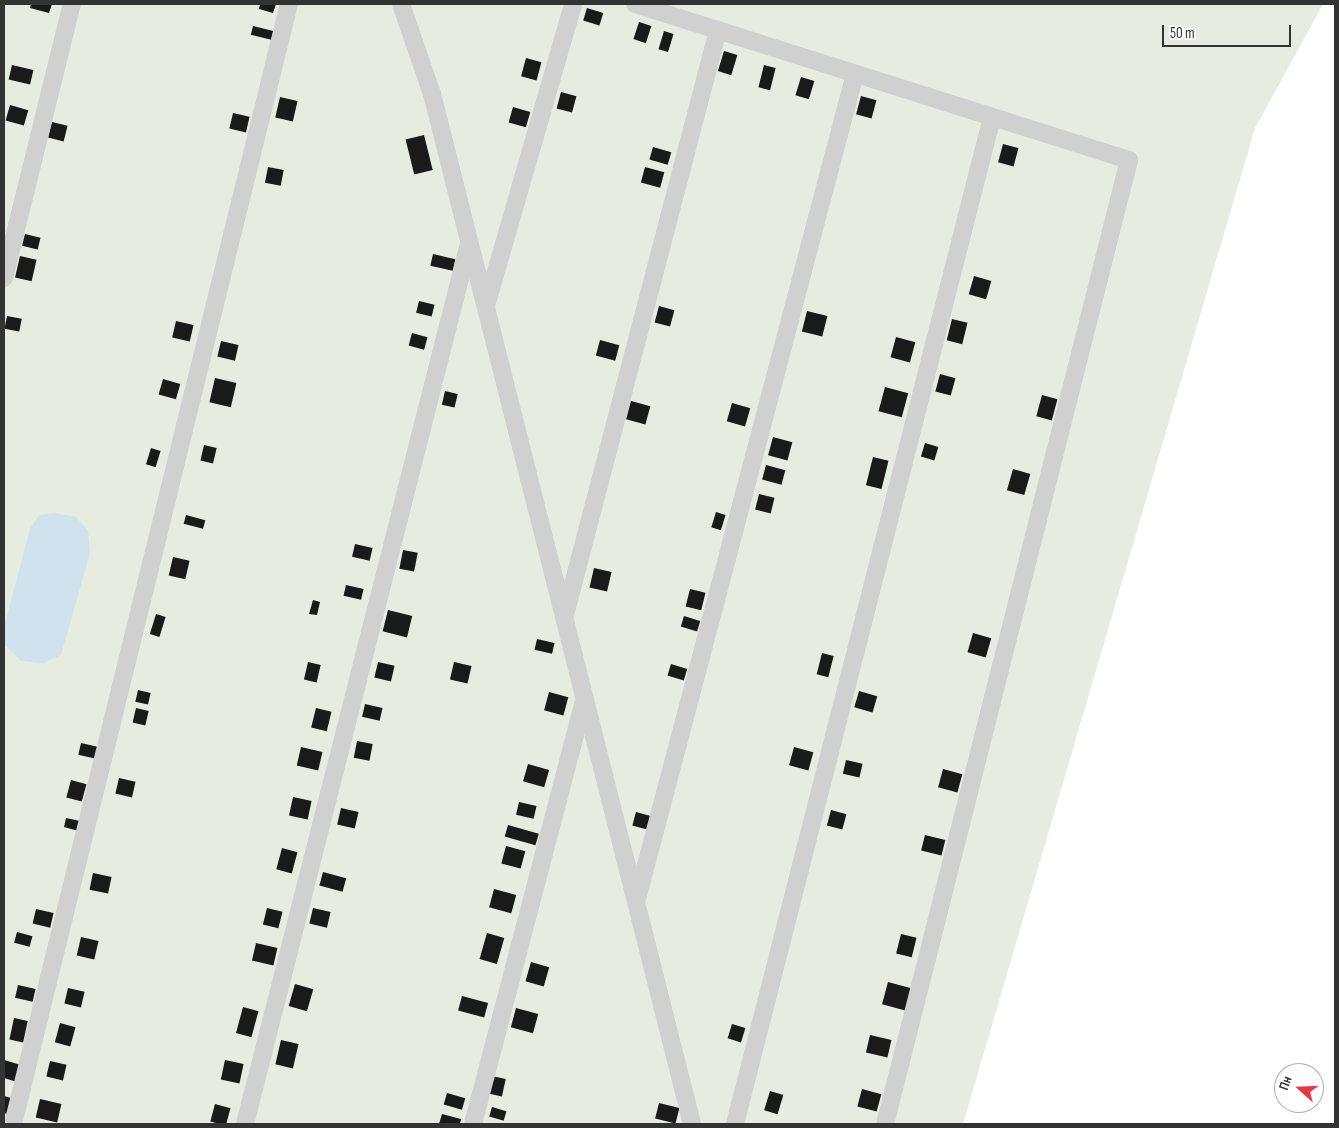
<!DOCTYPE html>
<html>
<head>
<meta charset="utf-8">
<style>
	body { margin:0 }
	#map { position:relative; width:1339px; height:1128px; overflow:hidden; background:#fff; font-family:"Sofia Sans Condensed",sans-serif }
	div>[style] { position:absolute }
	.green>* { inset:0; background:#e6ecdf }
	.water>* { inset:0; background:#cfe2ee }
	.building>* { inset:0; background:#1a1a1a; transform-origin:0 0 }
	.minor>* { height:18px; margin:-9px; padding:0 9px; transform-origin:9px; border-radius:9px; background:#d0d0d0 }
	span { translate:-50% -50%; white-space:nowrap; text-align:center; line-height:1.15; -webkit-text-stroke:5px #fff; paint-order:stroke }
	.frame { position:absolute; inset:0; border:5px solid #333; pointer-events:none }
	.north { position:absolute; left:1274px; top:1063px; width:50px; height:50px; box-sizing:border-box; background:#fff; border:1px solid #adadad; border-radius:50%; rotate:290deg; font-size:14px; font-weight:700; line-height:20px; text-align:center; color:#333 }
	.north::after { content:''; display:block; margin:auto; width:18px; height:22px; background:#e63946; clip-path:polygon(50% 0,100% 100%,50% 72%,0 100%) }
	.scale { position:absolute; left:1162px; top:25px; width:129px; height:22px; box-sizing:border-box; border:2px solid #333; border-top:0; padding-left:6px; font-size:15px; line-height:18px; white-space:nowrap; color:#333; -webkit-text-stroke:4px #fff; paint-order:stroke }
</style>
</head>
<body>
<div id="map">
	<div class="green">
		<div style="clip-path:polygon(4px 4px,1323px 4px,1255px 128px,963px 1124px,4px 1124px)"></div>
	</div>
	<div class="water">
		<div style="clip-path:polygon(55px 513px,76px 517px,88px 531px,90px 553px,61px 655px,43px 663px,21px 661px,4px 644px,4px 627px,30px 529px,39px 515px)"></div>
	</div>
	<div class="building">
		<div style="clip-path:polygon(31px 4px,52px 4px,49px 13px,30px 8px)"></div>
		<div style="clip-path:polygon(260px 4px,276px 4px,273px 13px,259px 9px)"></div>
		<div style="left:587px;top:8px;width:17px;height:13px;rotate:17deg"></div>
		<div style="left:639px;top:22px;width:13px;height:18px;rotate:18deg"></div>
		<div style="left:253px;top:26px;width:21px;height:9px;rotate:14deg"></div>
		<div style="left:664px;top:31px;width:10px;height:19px;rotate:17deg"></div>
		<div style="left:724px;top:51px;width:14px;height:21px;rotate:17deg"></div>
		<div style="left:526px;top:58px;width:16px;height:19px;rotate:15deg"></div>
		<div style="left:12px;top:65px;width:22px;height:15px;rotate:13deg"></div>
		<div style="left:764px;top:65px;width:12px;height:23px;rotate:14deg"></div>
		<div style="left:801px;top:77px;width:14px;height:19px;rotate:17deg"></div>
		<div style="left:561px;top:92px;width:16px;height:17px;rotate:15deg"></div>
		<div style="left:861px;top:96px;width:16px;height:19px;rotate:15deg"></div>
		<div style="left:280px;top:97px;width:18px;height:21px;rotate:13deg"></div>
		<div style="left:10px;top:105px;width:19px;height:16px;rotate:16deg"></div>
		<div style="left:513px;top:107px;width:18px;height:16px;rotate:16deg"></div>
		<div style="left:233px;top:113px;width:17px;height:16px;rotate:13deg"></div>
		<div style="left:52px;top:122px;width:16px;height:16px;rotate:14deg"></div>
		<div style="left:424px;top:135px;width:36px;height:19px;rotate:76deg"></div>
		<div style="left:1003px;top:144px;width:16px;height:19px;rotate:15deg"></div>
		<div style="left:653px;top:147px;width:19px;height:13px;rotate:16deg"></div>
		<div style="left:268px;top:167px;width:16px;height:16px;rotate:11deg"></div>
		<div style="left:645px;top:167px;width:20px;height:16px;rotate:15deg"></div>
		<div style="left:25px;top:234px;width:16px;height:12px;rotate:14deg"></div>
		<div style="left:433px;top:254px;width:23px;height:12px;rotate:13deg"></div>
		<div style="left:20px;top:256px;width:17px;height:22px;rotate:13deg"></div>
		<div style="left:974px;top:276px;width:18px;height:19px;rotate:16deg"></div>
		<div style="left:419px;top:301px;width:16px;height:12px;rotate:14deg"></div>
		<div style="left:659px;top:306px;width:16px;height:17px;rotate:15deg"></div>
		<div style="left:807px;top:311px;width:21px;height:21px;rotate:14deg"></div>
		<div style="left:7px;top:316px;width:15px;height:13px;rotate:11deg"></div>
		<div style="left:952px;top:319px;width:16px;height:22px;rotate:14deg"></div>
		<div style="left:176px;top:321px;width:18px;height:17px;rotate:13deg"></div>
		<div style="left:412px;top:333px;width:16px;height:13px;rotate:15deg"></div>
		<div style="left:896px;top:337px;width:20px;height:21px;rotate:15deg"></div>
		<div style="left:600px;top:340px;width:20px;height:16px;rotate:15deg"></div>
		<div style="left:221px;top:341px;width:18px;height:16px;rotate:13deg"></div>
		<div style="left:940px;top:374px;width:16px;height:18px;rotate:15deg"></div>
		<div style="left:215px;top:378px;width:22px;height:25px;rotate:13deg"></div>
		<div style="left:163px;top:379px;width:18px;height:16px;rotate:16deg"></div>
		<div style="left:885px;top:387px;width:24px;height:25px;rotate:15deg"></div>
		<div style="left:445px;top:391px;width:13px;height:14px;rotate:13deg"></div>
		<div style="left:1042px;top:395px;width:16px;height:22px;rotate:15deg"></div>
		<div style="left:631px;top:401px;width:20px;height:19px;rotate:15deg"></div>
		<div style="left:732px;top:403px;width:19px;height:19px;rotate:16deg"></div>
		<div style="left:773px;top:437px;width:20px;height:19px;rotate:15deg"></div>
		<div style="left:925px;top:443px;width:14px;height:14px;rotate:17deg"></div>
		<div style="left:204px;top:445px;width:13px;height:16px;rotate:13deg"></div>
		<div style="left:151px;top:448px;width:10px;height:17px;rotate:17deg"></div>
		<div style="left:873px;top:457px;width:16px;height:29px;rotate:14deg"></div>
		<div style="left:766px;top:465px;width:20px;height:15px;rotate:15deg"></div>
		<div style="left:1013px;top:469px;width:18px;height:22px;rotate:16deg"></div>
		<div style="left:759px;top:494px;width:16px;height:16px;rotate:14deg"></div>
		<div style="left:716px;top:512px;width:10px;height:16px;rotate:17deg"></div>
		<div style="left:186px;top:515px;width:20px;height:9px;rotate:15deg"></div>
		<div style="left:355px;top:544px;width:18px;height:13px;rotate:13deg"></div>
		<div style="left:403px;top:550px;width:15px;height:19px;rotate:11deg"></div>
		<div style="left:173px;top:557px;width:17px;height:19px;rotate:13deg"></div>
		<div style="left:594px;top:568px;width:18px;height:20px;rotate:13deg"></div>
		<div style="left:346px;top:585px;width:18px;height:11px;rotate:13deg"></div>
		<div style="left:690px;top:589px;width:16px;height:18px;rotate:14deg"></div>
		<div style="clip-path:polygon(313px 600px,320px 602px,317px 615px,309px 614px)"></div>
		<div style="left:388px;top:610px;width:25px;height:22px;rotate:14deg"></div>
		<div style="left:156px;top:614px;width:10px;height:21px;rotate:17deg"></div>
		<div style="left:684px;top:616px;width:17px;height:11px;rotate:17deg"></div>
		<div style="left:973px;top:633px;width:19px;height:20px;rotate:16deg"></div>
		<div style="left:537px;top:639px;width:18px;height:11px;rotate:13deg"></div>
		<div style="left:822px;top:653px;width:12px;height:22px;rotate:14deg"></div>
		<div style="left:308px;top:662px;width:13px;height:18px;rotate:13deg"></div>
		<div style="left:378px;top:662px;width:17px;height:16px;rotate:13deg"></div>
		<div style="left:454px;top:662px;width:18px;height:18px;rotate:13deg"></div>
		<div style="left:671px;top:664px;width:17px;height:12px;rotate:17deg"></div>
		<div style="left:138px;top:690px;width:13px;height:12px;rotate:13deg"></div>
		<div style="left:859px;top:691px;width:19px;height:17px;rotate:16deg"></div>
		<div style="left:549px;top:692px;width:20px;height:19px;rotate:15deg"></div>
		<div style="left:365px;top:704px;width:18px;height:13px;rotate:13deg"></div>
		<div style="left:136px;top:708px;width:13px;height:15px;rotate:13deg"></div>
		<div style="left:316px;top:708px;width:16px;height:20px;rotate:14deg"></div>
		<div style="left:357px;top:741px;width:16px;height:17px;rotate:11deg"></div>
		<div style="left:81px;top:743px;width:17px;height:12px;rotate:13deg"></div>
		<div style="left:301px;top:747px;width:22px;height:19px;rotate:13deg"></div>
		<div style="left:794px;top:747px;width:20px;height:19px;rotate:15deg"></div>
		<div style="left:846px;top:760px;width:17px;height:14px;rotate:13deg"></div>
		<div style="left:528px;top:764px;width:22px;height:18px;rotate:16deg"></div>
		<div style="left:943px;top:769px;width:20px;height:19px;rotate:15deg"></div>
		<div style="left:119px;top:778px;width:17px;height:16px;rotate:13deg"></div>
		<div style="left:71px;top:780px;width:16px;height:18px;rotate:15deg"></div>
		<div style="left:293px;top:797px;width:19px;height:19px;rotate:12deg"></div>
		<div style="left:519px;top:802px;width:18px;height:13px;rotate:13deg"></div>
		<div style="left:341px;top:808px;width:18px;height:17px;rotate:13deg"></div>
		<div style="left:831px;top:810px;width:16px;height:16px;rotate:15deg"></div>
		<div style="left:636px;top:812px;width:16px;height:14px;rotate:15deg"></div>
		<div style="clip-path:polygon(66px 818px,85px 822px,82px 832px,64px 827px)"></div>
		<div style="left:508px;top:825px;width:32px;height:12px;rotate:16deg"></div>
		<div style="left:925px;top:835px;width:21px;height:16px;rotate:14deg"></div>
		<div style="left:506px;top:846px;width:20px;height:18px;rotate:15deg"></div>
		<div style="left:282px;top:848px;width:16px;height:22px;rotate:15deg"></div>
		<div style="left:323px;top:872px;width:24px;height:14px;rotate:15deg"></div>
		<div style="left:93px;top:873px;width:19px;height:17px;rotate:12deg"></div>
		<div style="left:494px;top:889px;width:23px;height:19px;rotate:15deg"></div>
		<div style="left:267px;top:908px;width:16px;height:17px;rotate:14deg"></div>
		<div style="left:313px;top:908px;width:18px;height:16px;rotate:13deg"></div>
		<div style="left:36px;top:909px;width:18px;height:15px;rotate:13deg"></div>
		<div style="left:17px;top:932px;width:16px;height:11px;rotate:15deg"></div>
		<div style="left:487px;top:933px;width:18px;height:27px;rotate:16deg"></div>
		<div style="left:901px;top:934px;width:16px;height:20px;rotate:14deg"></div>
		<div style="left:81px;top:937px;width:18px;height:19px;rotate:13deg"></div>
		<div style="left:256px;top:943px;width:22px;height:18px;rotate:13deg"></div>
		<div style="left:531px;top:962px;width:19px;height:20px;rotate:16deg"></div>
		<div style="left:888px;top:982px;width:24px;height:23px;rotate:15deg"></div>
		<div style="left:295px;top:984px;width:19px;height:23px;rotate:16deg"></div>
		<div style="left:18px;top:985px;width:18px;height:13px;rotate:13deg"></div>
		<div style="left:68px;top:988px;width:17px;height:16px;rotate:13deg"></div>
		<div style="left:462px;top:996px;width:27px;height:15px;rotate:15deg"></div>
		<div style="left:243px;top:1007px;width:16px;height:27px;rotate:15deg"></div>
		<div style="left:516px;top:1008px;width:23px;height:20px;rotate:15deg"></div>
		<div style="left:14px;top:1018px;width:14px;height:22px;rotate:12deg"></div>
		<div style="left:60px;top:1023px;width:16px;height:20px;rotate:15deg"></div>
		<div style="left:732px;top:1024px;width:14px;height:15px;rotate:17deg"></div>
		<div style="left:870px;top:1035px;width:22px;height:18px;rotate:13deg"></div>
		<div style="left:281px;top:1040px;width:18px;height:25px;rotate:13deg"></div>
		<div style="clip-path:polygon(4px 1060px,21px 1065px,17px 1082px,4px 1078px)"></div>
		<div style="left:225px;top:1060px;width:19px;height:20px;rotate:12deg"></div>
		<div style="left:50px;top:1061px;width:17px;height:16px;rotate:13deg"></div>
		<div style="left:492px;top:1076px;width:14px;height:18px;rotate:12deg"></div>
		<div style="left:862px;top:1089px;width:20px;height:18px;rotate:15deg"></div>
		<div style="left:770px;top:1091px;width:14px;height:20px;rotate:17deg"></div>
		<div style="left:447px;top:1093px;width:19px;height:12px;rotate:16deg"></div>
		<div style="clip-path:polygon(4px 1096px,11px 1098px,7px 1114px,4px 1113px)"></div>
		<div style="left:40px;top:1099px;width:22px;height:19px;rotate:13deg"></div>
		<div style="left:659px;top:1103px;width:21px;height:16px;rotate:14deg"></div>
		<div style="left:215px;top:1104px;width:16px;height:18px;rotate:15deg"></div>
		<div style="left:492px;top:1107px;width:15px;height:10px;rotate:16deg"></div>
		<div style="clip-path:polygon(442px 1114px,461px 1119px,460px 1124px,439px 1124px)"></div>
	</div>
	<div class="minor">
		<div style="left:401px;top:4px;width:95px;rotate:71deg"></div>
		<div style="left:432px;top:94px;width:1062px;rotate:75.83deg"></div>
		<div style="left:635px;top:4px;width:518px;rotate:17.53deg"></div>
		<div style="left:1129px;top:160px;width:994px;rotate:104.2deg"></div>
		<div style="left:4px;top:278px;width:282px;rotate:-76.1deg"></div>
		<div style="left:486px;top:306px;width:314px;rotate:-73.9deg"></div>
		<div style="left:565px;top:615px;width:605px;rotate:-75.34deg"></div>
		<div style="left:637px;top:899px;width:853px;rotate:-75.2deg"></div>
		<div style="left:13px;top:1124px;width:1154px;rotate:-76.16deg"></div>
		<div style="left:245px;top:1124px;width:909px;rotate:-75.73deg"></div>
		<div style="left:473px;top:1124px;width:436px;rotate:-75.3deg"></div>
		<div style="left:735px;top:1124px;width:1039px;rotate:-75.68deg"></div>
	</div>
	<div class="frame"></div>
	<div class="north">Пн</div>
	<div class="scale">50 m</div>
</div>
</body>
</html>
